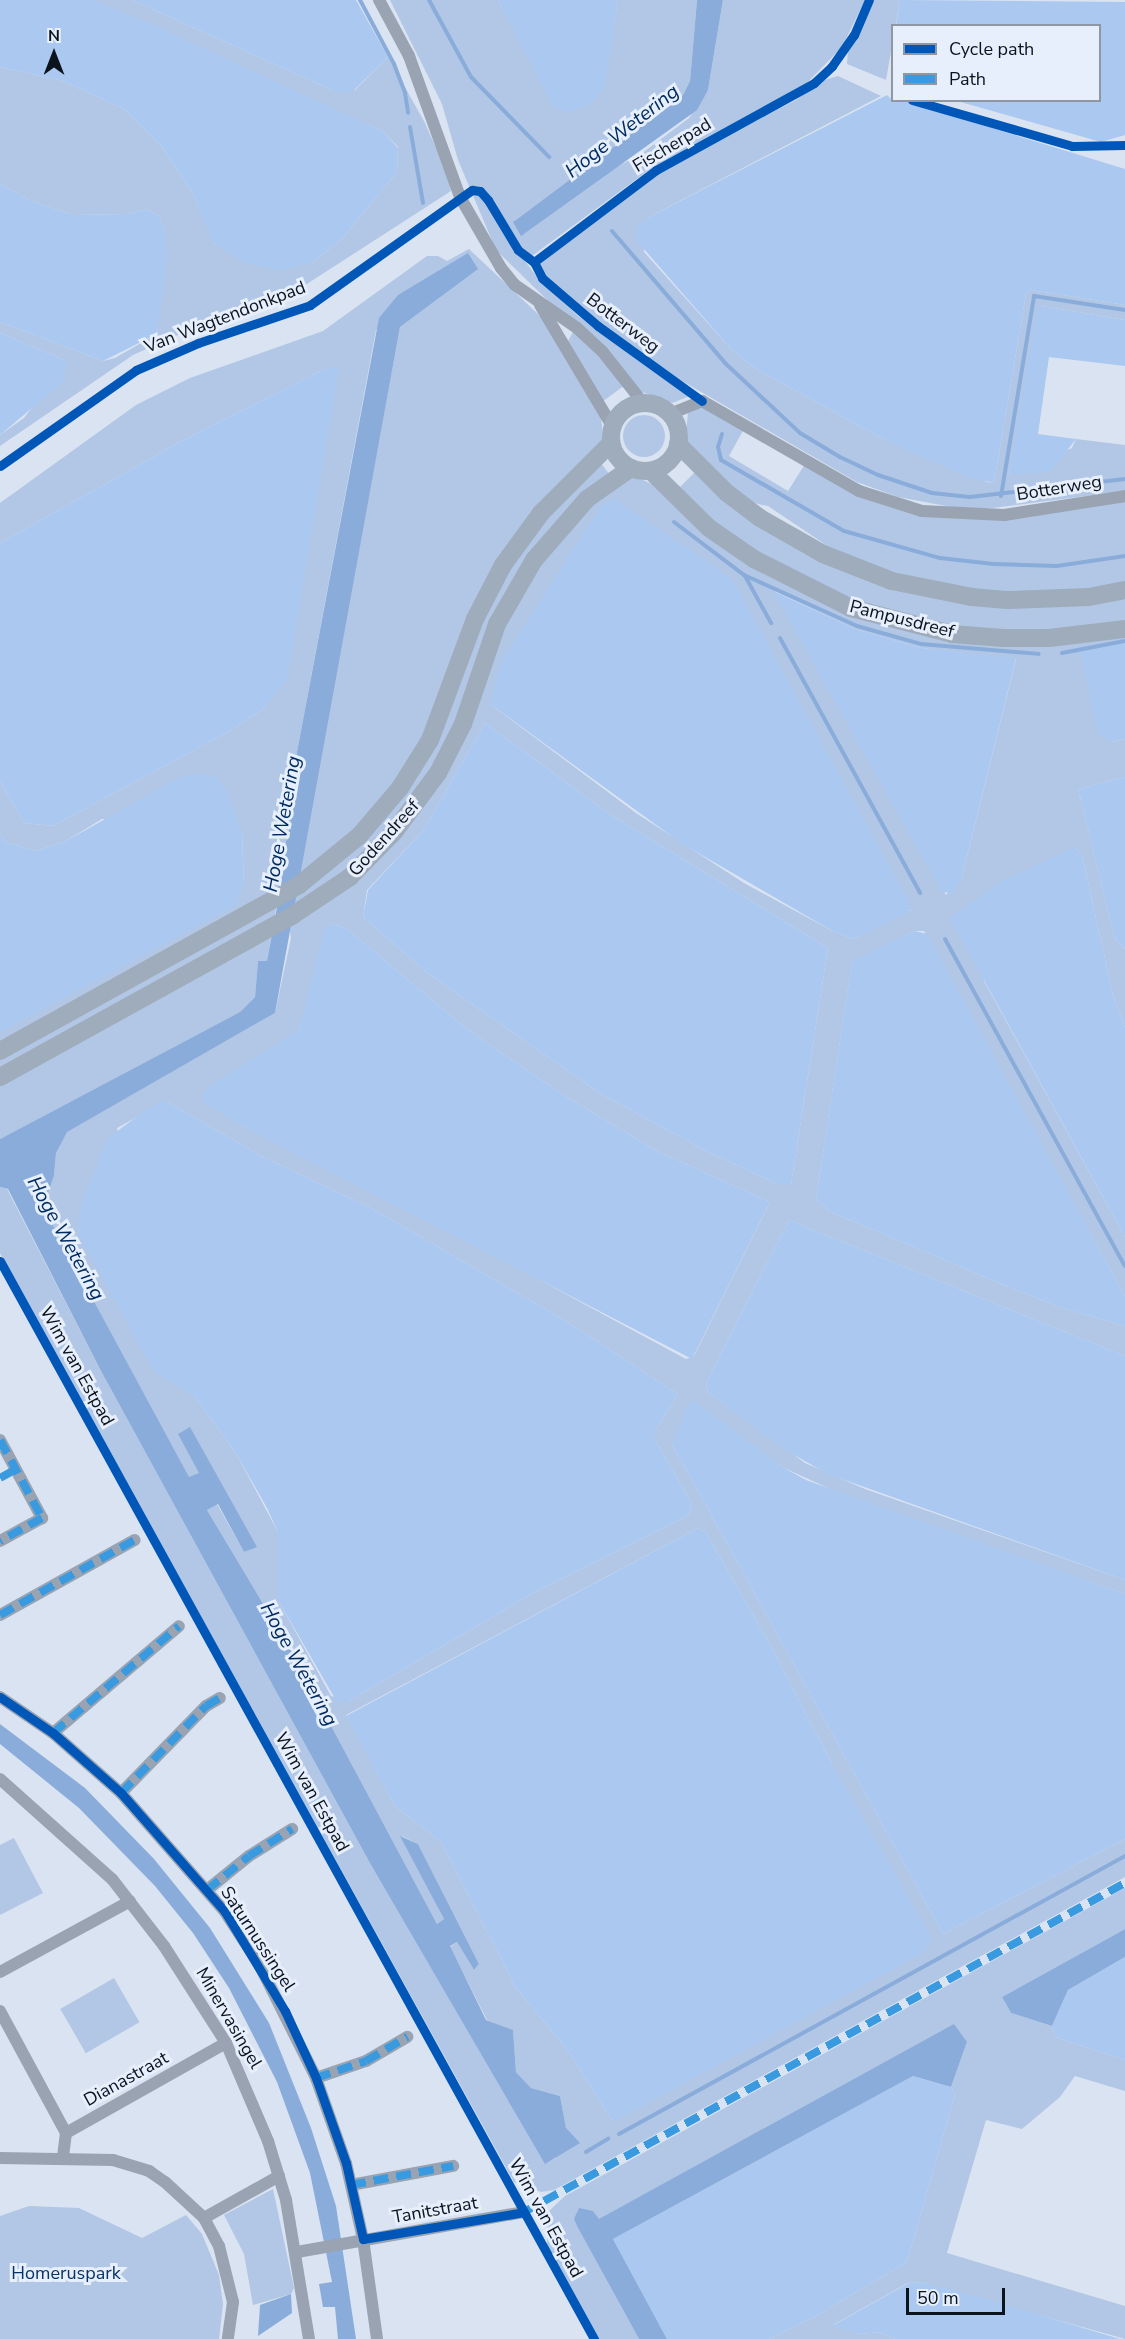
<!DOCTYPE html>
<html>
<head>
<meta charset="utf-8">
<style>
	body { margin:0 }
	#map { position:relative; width:1125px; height:2339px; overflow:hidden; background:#dae3f1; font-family:"Nunito Sans",sans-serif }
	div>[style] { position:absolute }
	.green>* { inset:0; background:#b1c7e5; transform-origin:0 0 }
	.round { border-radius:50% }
	.forest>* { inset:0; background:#abc8f0 }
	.water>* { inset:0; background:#8aacda }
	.stream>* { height:4px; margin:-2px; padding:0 2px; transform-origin:2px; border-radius:2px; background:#8aacda }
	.street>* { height:12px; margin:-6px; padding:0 6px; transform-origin:6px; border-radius:6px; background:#99a3b1 }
	.secondary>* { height:18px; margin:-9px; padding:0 9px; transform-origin:9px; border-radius:9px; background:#9facbb }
	.secondary>.ring { margin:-9px; padding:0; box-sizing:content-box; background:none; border:18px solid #9facbb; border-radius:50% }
	.quiet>* { height:8px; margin-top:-4px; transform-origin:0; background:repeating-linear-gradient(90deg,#3a9adf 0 15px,transparent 0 23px) }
	.cycleway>* { height:9px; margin:-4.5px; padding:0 4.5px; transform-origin:4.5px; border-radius:4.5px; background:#0057b8 }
	span { translate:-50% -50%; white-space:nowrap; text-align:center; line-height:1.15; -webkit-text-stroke:6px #e6effb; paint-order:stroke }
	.street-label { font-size:18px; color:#0b131d }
	.park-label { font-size:18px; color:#063369 }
	.water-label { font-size:20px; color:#002c62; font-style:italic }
	.legend { position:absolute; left:891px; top:24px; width:210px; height:78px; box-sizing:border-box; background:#e6effb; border:2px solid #8e97a2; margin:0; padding:8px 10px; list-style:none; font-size:18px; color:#0b131d }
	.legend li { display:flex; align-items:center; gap:12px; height:30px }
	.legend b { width:30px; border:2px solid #8e97a2 }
	.north { position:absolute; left:24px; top:24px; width:60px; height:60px; -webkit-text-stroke:4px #e6effb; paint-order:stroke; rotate:0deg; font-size:16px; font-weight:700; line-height:24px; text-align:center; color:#0b131d }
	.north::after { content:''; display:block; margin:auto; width:21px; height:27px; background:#0b131d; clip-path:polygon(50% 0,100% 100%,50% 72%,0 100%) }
	.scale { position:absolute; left:906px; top:2288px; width:99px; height:27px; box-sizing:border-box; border:3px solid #0b131d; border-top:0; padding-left:8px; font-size:18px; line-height:21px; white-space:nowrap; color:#0b131d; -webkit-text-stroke:4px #e6effb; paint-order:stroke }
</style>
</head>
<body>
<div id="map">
	<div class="green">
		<div style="clip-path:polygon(94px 0,132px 0,334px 91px,355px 90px,388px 57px,425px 123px,448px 175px,451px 191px,296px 291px,205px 323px,133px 355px,0 446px,0 435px,24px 418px,67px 361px,0 333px,0 322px,103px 361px,115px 358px,157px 334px,166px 234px,160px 217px,147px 209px,126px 214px,74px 215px,31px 201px,0 184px,0 67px,63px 81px,124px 109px,163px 148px,193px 194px,214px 244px,313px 262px,342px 239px,397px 172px,398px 147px,384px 132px)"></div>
		<div style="clip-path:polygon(390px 0,498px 0,512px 26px,604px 86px,618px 0,697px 0,690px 81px,683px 95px,514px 221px,641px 154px,689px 118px,708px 90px,723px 0,865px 0,842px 47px,799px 91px,653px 167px,525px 261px,539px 280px,577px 315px,690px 396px,672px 403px,642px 392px,496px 250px,458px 160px,442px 104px)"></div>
		<div style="clip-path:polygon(872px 0,900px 0,886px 80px,847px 64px,848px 49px)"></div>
		<div style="clip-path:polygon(838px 76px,881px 96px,647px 218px,644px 252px,731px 349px,753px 367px,883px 439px,987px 482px,994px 483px,1026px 294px,1031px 290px,1125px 305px,1125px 320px,1042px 306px,1009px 475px,1072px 448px,1076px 439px,1125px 445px,1125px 491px,993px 508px,957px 508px,898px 497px,857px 482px,651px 363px,568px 299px,543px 275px,540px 264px,657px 173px,796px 100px,821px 81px)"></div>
		<div style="clip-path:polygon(469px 249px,541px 317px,601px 417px,603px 436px,600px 447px,530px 521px,436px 716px,383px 804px,298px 880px,400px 327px,477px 269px,376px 330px,297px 752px,280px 891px,0 1047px,0 1032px,244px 884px,242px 833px,102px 819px,64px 842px,36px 851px,5px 842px,0 833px,0 781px,24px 823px,53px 826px,228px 732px,262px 710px,286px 681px,326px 368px,178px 443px,0 543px,0 503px,136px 405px,190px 378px,323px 331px,427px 256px,438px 256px,447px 261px)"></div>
		<div style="clip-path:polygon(573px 332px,600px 356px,625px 385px,602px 402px,568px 341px)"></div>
		<div style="clip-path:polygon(702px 407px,744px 429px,729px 456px,788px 491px,805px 464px,942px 517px,1125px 501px,1125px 586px,1069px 594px,961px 591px,847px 559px,768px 506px,745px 501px,685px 441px,688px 413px)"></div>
		<div class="round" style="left:623px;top:415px;width:42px;height:42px"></div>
		<div style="clip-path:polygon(600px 462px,610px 475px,549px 534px,443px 756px,375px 848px,292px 911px,296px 894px,389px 809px,475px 630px,518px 550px)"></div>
		<div style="clip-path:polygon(696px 471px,740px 509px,924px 594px,1125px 595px,1125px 625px,987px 633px,869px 609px,754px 554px,675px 492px)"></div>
		<div style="clip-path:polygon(evenodd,634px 476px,654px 485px,680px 509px,897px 627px,1125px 634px,1125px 643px,1080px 651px,1111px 742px,1125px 739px,1125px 777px,1078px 789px,1115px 939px,1125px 949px,1125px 1027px,1113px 995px,1083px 859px,1076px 846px,984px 981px,1125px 1237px,1125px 1296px,924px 931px,915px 931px,852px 962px,816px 1199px,829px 1211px,1001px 1284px,1062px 1308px,1125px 1326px,1125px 1356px,789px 1220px,706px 1383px,708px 1392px,805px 1463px,865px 1489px,1125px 1580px,1125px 1594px,848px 1497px,784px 1468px,751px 1444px,672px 1444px,943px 1934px,1125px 1839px,1125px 1877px,554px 2190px,541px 2192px,514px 2182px,0 1253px,0 1187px,7px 1189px,101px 1371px,371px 1865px,545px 2163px,556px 2158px,566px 2129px,560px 2096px,531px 2088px,516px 2072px,513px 2031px,487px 2020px,450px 1947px,457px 1942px,474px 1970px,479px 1964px,418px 1844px,402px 1836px,444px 1919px,437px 1924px,289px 1647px,207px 1510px,217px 1504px,244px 1552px,256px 1547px,226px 1495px,199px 1473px,189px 1478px,43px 1207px,54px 1176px,56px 1153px,66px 1132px,275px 1013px,291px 938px,289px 926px,407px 823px,509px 608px,572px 519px,634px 476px,774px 591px,855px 629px,921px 648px,1016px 659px,962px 877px,946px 895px,774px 591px,634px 476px,490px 704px,911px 910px,854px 939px,834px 932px,744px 883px,636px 813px,490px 704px,634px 476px,485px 723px,611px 815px,828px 948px,791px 1185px,779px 1185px,710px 1153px,601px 1094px,426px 972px,363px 917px,367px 890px,423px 831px,485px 723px,634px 476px,331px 924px,346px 928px,467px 1029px,562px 1094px,657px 1151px,770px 1202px,694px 1356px,686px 1359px,382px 1195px,240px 1125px,278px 1047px,299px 1030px,331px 924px,634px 476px,166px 1101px,261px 1156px,373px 1209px,569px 1323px,678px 1394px,655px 1431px,655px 1440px,692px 1504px,689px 1515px,535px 1592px,349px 1701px,331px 1696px,278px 1600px,278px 1532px,237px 1455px,195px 1397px,117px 1128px,166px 1101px,634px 476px,698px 1528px,705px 1531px,770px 1644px,833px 1766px,613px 2122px,569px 2052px,516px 1988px,441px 1842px,395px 1806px,346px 1715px,698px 1528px)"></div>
		<div style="clip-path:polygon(277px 903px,274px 921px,0 1073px,0 1055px)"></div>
		<div style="clip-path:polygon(272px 932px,267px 962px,258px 961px,255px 997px,240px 1012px,0 1139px,0 1081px)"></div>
		<div style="clip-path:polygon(14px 1838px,43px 1893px,0 1915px,0 1845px)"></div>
		<div style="clip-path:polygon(1125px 1888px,1125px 1929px,1002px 1997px,1011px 2013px,1052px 2026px,1055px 2037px,1125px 2060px,1125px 2091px,1075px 2076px,1060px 2097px,1022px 2129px,986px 2120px,947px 2253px,1125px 2306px,1125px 2339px,921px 2282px,908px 2283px,833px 2325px,860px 2334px,880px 2332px,895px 2339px,769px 2339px,816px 2316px,907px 2262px,955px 2094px,951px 2087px,967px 2042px,599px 2220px,593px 2211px,578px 2228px,639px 2339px,597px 2339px,547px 2246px,548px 2212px,565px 2196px)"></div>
		<div style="left:114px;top:1978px;width:51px;height:62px;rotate:60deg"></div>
		<div style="clip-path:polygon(273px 2189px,294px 2288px,291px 2294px,253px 2305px,244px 2254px,224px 2215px)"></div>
		<div style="clip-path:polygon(29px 2206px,79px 2208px,142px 2238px,186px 2215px,202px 2234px,219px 2275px,223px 2304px,219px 2339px,0 2339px,0 2216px)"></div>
	</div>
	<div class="forest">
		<div style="clip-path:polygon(0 0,94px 0,162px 29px,384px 132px,398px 148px,397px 172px,342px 239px,313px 262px,282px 270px,248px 264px,213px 243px,193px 194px,163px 148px,124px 109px,63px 81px,0 67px)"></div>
		<div style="clip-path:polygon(132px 0,356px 0,388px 57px,351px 93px,334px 91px)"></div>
		<div style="clip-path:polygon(498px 0,618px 0,605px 86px,591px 104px,567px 113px,553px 106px)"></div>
		<div style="clip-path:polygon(900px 0,1125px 2px,1125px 135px,1101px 142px,957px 101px,1100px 100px,1100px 26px,896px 25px)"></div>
		<div style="clip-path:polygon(887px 95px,892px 100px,904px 101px,1125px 169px,1125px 305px,1031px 290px,1026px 294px,994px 483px,968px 477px,883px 439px,753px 367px,731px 349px,637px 241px,637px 228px,647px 218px)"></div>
		<div style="clip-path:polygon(0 184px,31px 201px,74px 215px,126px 214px,147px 209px,160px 217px,166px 234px,167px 260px,157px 334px,103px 361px,0 322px)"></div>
		<div style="clip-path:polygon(1042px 306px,1125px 320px,1125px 366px,1049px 357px,1038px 434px,1076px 439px,1050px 472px,1009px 475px,1037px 309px)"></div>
		<div style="clip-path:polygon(0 333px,67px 361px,64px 381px,0 435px)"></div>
		<div style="clip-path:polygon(326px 368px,339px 368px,287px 681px,262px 710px,228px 732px,53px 826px,24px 823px,0 781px,0 543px,178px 443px)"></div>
		<div style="clip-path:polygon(614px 499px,732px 579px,906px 896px,911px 906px,909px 912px,854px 939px,834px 932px,681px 843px,490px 704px,503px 659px,601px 506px)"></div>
		<div style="clip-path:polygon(773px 591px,855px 629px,921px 648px,1016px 658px,962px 877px,952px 893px,942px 892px)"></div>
		<div style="clip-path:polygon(1125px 643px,1125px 739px,1111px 742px,1098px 734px,1080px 651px)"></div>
		<div style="clip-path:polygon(485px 723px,611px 815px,828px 948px,791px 1185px,779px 1185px,710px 1153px,601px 1094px,426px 972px,363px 917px,368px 890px,423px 831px)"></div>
		<div style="clip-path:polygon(199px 773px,217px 777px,226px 789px,242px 833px,244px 884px,237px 905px,0 1032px,0 833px,5px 842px,36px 851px,64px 842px,179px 778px)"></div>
		<div style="clip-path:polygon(1125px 777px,1125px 949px,1115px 939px,1078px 789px)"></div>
		<div style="clip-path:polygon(1076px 846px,1083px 859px,1113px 995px,1125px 1027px,1125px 1237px,950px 918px,1002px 881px)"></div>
		<div style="clip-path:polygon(331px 924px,346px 928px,467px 1029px,562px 1094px,657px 1151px,770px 1202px,692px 1359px,240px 1125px,204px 1102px,202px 1094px,210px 1086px,299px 1030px,324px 931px)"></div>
		<div style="clip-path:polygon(915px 931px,927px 934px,1125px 1296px,1125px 1326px,1062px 1308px,1001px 1284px,829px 1211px,816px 1199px,852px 961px)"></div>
		<div style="clip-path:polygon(166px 1101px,261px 1156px,373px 1209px,569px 1323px,678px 1394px,655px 1431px,655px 1440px,692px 1504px,689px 1515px,535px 1592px,349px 1701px,337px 1702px,278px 1600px,278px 1532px,267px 1508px,237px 1455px,195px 1397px,154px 1371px,78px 1234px,80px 1208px,108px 1138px,147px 1109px)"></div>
		<div style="clip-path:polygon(789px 1220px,1125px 1356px,1125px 1580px,828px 1474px,787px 1451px,708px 1392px,706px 1383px)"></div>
		<div style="clip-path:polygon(696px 1402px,784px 1468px,806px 1480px,1125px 1594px,1125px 1839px,943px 1934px,672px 1444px,689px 1403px)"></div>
		<div style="clip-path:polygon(698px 1528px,705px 1531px,770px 1644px,833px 1766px,931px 1937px,926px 1951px,613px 2122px,569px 2052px,516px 1988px,441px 1842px,395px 1806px,346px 1716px)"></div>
		<div style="clip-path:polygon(1125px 1957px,1125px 2060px,1055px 2037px,1052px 2026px,1068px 1990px)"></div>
		<div style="clip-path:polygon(913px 2076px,951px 2087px,955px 2094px,907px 2262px,816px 2316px,769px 2339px,667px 2339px,613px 2239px)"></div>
		<div style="clip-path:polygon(921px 2282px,987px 2299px,1120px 2339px,895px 2339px,880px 2332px,860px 2334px,832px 2326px,909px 2283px)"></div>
	</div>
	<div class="water">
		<div style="clip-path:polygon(697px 0,723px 0,708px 90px,697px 110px,521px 236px,513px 222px,683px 95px,690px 81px)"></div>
		<div style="clip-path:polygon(468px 253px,478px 269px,400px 327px,275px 1013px,67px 1132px,56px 1153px,54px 1176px,43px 1207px,189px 1477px,199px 1473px,178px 1434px,190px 1427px,257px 1547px,244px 1552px,218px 1504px,207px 1510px,289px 1647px,437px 1924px,444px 1919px,400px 1836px,418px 1844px,479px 1964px,474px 1970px,457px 1942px,450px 1946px,486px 2020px,513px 2030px,516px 2072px,531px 2088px,560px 2096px,566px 2128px,580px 2143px,545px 2164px,371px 1865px,101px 1371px,8px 1189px,0 1187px,0 1139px,240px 1012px,255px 997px,258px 961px,267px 961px,280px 891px,297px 752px,379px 318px,398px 295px)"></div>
		<div style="clip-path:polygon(0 1724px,85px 1788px,154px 1859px,210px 1928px,269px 2023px,311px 2128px,336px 2206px,356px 2339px,338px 2339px,335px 2307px,323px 2307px,319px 2284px,332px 2282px,310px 2173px,277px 2082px,229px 1988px,193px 1933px,155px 1886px,79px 1808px,0 1744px)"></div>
		<div style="clip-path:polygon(1125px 1929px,1125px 1957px,1068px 1990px,1052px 2026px,1011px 2013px,1002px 1997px)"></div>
		<div style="clip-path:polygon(954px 2024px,967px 2042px,951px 2087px,913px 2076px,613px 2239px,667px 2339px,639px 2339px,578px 2228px,574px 2219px,579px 2208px,593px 2211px,599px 2219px)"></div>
		<div style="clip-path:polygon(291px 2294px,292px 2313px,258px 2336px,260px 2305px)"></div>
	</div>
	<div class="stream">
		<div style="left:360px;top:0;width:72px;rotate:62deg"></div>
		<div style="left:394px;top:64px;width:31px;rotate:69deg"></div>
		<div style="left:405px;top:93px;width:20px;rotate:81deg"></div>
		<div style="left:429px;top:0;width:88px;rotate:61.4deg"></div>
		<div style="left:471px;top:77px;width:112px;rotate:45.7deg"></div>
		<div style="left:410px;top:127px;width:77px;rotate:80.3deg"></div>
		<div style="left:612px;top:231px;width:175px;rotate:49.4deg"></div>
		<div style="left:726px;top:364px;width:101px;rotate:43deg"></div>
		<div style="left:800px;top:433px;width:47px;rotate:31deg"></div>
		<div style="left:840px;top:457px;width:42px;rotate:25.3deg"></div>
		<div style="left:878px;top:475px;width:57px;rotate:18.4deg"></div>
		<div style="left:932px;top:493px;width:38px;rotate:6deg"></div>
		<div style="left:970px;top:497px;width:156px;rotate:-6.6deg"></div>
		<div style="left:722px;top:434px;width:14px;rotate:107deg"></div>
		<div style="left:718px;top:447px;width:13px;rotate:77deg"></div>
		<div style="left:721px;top:460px;width:142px;rotate:30deg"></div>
		<div style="left:844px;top:531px;width:100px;rotate:15.7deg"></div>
		<div style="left:940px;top:558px;width:54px;rotate:6.3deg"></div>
		<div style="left:994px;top:564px;width:63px;rotate:1.8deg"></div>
		<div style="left:1057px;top:566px;width:69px;rotate:-8.4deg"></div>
		<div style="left:1001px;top:496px;width:203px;rotate:-80.6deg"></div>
		<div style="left:1034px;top:296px;width:92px;rotate:8.7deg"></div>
		<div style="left:674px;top:522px;width:88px;rotate:37.1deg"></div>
		<div style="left:744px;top:575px;width:124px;rotate:24.3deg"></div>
		<div style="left:857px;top:626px;width:66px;rotate:15.7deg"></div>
		<div style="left:921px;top:644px;width:118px;rotate:4.8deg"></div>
		<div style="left:745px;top:576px;width:54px;rotate:61deg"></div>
		<div style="left:780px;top:638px;width:291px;rotate:61.2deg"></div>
		<div style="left:1062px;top:653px;width:64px;rotate:-10.8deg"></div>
		<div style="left:945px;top:939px;width:373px;rotate:61.2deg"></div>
		<div style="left:619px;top:2134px;width:577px;rotate:-28.78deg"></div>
		<div style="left:586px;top:2152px;width:26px;rotate:-31deg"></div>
	</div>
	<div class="street">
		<div style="left:379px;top:0;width:64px;rotate:61.8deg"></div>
		<div style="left:409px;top:56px;width:150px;rotate:70.1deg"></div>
		<div style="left:460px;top:197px;width:82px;rotate:60deg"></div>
		<div style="left:501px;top:268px;width:22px;rotate:51deg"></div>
		<div style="left:515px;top:285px;width:75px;rotate:34.7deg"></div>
		<div style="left:577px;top:328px;width:34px;rotate:43deg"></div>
		<div style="left:602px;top:351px;width:66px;rotate:51.7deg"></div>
		<div style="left:540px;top:305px;width:141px;rotate:59.2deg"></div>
		<div style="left:670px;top:414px;width:35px;rotate:-22deg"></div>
		<div style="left:702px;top:401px;width:181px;rotate:29.8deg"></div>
		<div style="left:859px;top:491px;width:66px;rotate:17.6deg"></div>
		<div style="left:922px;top:511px;width:82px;rotate:2.8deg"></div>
		<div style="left:1004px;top:515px;width:122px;rotate:-8.9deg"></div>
		<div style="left:0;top:1440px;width:89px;rotate:61.7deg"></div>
		<div style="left:42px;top:1518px;width:48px;rotate:151.3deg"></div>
		<div style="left:0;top:1615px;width:154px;rotate:-29.1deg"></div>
		<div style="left:0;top:1697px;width:64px;rotate:34.2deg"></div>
		<div style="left:53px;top:1733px;width:91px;rotate:41.4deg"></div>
		<div style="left:121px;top:1793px;width:158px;rotate:48.8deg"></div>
		<div style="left:225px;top:1912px;width:62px;rotate:56.8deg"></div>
		<div style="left:259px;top:1964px;width:127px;rotate:63.4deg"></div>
		<div style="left:316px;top:2078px;width:90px;rotate:70.6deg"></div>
		<div style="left:346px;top:2163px;width:78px;rotate:77.4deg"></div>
		<div style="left:363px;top:2239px;width:101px;rotate:82deg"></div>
		<div style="left:53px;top:1733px;width:165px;rotate:-40.3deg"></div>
		<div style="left:0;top:1779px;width:150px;rotate:41.8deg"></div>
		<div style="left:112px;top:1879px;width:85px;rotate:52.2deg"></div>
		<div style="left:164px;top:1946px;width:115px;rotate:57.4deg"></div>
		<div style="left:226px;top:2043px;width:107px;rotate:66.8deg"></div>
		<div style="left:268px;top:2141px;width:62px;rotate:73deg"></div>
		<div style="left:286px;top:2200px;width:141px;rotate:80.6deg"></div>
		<div style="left:121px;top:1793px;width:122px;rotate:-45.7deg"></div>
		<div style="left:206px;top:1706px;width:16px;rotate:-30deg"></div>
		<div style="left:207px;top:1890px;width:54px;rotate:-39deg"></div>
		<div style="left:249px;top:1856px;width:51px;rotate:-32.1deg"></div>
		<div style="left:0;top:1972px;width:148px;rotate:-28.6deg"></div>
		<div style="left:0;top:2011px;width:139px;rotate:61.6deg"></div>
		<div style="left:316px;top:2078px;width:53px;rotate:-18.8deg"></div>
		<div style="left:366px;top:2061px;width:48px;rotate:-30.3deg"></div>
		<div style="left:63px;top:2157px;width:24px;rotate:-83deg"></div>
		<div style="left:66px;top:2133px;width:184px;rotate:-29.4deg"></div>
		<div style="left:0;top:2158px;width:113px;rotate:1deg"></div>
		<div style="left:113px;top:2160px;width:38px;rotate:17deg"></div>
		<div style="left:149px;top:2171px;width:19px;rotate:35deg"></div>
		<div style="left:165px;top:2182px;width:53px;rotate:42.7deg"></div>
		<div style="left:204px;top:2218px;width:32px;rotate:62deg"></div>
		<div style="left:219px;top:2246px;width:58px;rotate:76deg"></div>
		<div style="left:233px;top:2302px;width:37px;rotate:98deg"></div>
		<div style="left:351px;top:2185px;width:104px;rotate:-10.6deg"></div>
		<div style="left:204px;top:2218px;width:86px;rotate:-29.2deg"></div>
		<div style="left:297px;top:2252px;width:230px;rotate:-10deg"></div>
	</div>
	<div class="secondary">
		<div class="ring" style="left:611px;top:403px;width:50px;height:50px"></div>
		<div style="left:678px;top:444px;width:69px;rotate:45deg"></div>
		<div style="left:727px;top:493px;width:41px;rotate:37.1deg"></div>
		<div style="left:760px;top:518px;width:73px;rotate:29.7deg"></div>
		<div style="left:823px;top:554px;width:74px;rotate:21.4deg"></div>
		<div style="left:892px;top:581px;width:82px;rotate:11.3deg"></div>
		<div style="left:972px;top:597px;width:36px;rotate:5deg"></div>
		<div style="left:1008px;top:600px;width:81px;rotate:-2.1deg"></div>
		<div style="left:1089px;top:597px;width:37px;rotate:-11deg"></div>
		<div style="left:651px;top:471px;width:81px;rotate:44.5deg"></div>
		<div style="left:709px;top:528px;width:55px;rotate:34.6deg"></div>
		<div style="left:754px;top:559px;width:109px;rotate:26.8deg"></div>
		<div style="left:851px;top:608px;width:104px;rotate:14.4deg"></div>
		<div style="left:952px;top:634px;width:51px;rotate:4.5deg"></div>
		<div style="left:1003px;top:638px;width:46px"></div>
		<div style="left:1049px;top:638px;width:77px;rotate:-6.8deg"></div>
		<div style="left:0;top:1051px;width:342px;rotate:-29deg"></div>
		<div style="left:299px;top:885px;width:79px;rotate:-39.3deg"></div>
		<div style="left:360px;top:835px;width:62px;rotate:-49.6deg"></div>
		<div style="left:400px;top:788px;width:57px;rotate:-58deg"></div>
		<div style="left:430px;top:740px;width:129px;rotate:-69.6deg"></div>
		<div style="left:475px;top:619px;width:61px;rotate:-62.6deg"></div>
		<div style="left:503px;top:565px;width:64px;rotate:-53.8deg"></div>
		<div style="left:541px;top:513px;width:99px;rotate:-45deg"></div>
		<div style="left:0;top:1077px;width:335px;rotate:-28.9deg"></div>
		<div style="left:293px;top:915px;width:69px;rotate:-33.7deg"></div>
		<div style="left:350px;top:877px;width:63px;rotate:-45.6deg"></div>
		<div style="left:394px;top:832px;width:74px;rotate:-53.3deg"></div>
		<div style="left:438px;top:773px;width:55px;rotate:-63deg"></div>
		<div style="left:463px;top:724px;width:106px;rotate:-71.2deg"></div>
		<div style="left:497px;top:624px;width:74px;rotate:-60deg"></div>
		<div style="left:534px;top:560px;width:81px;rotate:-49deg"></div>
		<div style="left:587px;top:499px;width:54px;rotate:-35.2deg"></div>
	</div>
	<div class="quiet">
		<div style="left:0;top:1440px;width:89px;rotate:61.7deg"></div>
		<div style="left:42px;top:1518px;width:48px;rotate:151.3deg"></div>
		<div style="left:0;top:1478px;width:18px;rotate:-29deg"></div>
		<div style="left:0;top:1615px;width:154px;rotate:-29.1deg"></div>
		<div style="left:53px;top:1733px;width:165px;rotate:-40.3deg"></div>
		<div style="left:121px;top:1793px;width:122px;rotate:-45.7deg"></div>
		<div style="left:206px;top:1706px;width:16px;rotate:-30deg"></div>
		<div style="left:207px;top:1890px;width:54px;rotate:-39deg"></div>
		<div style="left:249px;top:1856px;width:51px;rotate:-32.1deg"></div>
		<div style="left:316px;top:2078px;width:53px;rotate:-18.8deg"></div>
		<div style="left:366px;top:2061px;width:48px;rotate:-30.3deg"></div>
		<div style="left:351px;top:2185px;width:104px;rotate:-10.6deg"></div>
		<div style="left:524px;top:2212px;width:685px;rotate:-28.7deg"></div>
	</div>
	<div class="cycleway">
		<div style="left:912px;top:100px;width:166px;rotate:16deg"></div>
		<div style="left:1072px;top:146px;width:53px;rotate:-1.1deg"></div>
		<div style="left:534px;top:262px;width:18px;rotate:63deg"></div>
		<div style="left:542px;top:278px;width:74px;rotate:40.6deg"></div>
		<div style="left:598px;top:326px;width:128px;rotate:35.8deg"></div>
		<div style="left:0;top:466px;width:166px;rotate:-35.2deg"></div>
		<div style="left:136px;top:370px;width:68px;rotate:-23.5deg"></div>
		<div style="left:198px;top:343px;width:118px;rotate:-18.7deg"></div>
		<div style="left:310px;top:305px;width:199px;rotate:-35.4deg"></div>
		<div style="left:472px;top:190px;width:8px;rotate:7deg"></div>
		<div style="left:480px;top:191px;width:12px;rotate:48deg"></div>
		<div style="left:488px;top:200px;width:58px;rotate:59deg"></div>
		<div style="left:518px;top:250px;width:20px;rotate:37deg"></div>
		<div style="left:534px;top:262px;width:153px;rotate:-37deg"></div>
		<div style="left:656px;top:170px;width:180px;rotate:-28.8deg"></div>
		<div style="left:814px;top:83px;width:25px;rotate:-43deg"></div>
		<div style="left:832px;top:66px;width:38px;rotate:-55deg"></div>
		<div style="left:854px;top:35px;width:38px;rotate:-67deg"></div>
		<div style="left:0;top:1261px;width:1231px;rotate:61.14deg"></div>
		<div style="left:0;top:1697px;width:64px;rotate:34.2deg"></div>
		<div style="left:53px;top:1733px;width:91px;rotate:41.4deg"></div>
		<div style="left:121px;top:1793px;width:158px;rotate:48.8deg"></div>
		<div style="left:225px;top:1912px;width:116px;rotate:58.8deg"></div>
		<div style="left:285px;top:2011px;width:74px;rotate:65.2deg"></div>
		<div style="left:316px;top:2078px;width:90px;rotate:70.6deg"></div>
		<div style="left:346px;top:2163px;width:78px;rotate:77.4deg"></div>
		<div style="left:363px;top:2239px;width:163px;rotate:-9.5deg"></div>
	</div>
	<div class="street-label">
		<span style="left:672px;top:145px;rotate:-31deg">Fischerpad</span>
		<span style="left:225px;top:317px;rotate:-21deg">Van Wagtendonkpad</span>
		<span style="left:623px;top:323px;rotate:37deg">Botterweg</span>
		<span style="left:1059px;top:488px;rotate:-9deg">Botterweg</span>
		<span style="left:902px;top:619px;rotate:14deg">Pampusdreef</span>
		<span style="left:384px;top:838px;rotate:-48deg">Godendreef</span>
		<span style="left:77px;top:1366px;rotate:61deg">Wim van Estpad</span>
		<span style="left:312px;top:1792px;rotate:61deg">Wim van Estpad</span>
		<span style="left:258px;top:1939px;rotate:57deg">Saturnussingel</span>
		<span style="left:229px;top:2018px;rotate:60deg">Minervasingel</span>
		<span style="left:126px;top:2079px;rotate:-29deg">Dianastraat</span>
		<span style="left:435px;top:2210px;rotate:-10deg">Tanitstraat</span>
		<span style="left:546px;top:2218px;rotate:61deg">Wim van Estpad</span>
	</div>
	<div class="park-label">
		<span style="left:66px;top:2273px">Homeruspark</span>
	</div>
	<div class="water-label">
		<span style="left:622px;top:131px;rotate:-38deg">Hoge Wetering</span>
		<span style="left:282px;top:824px;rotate:-80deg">Hoge Wetering</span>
		<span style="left:66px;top:1238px;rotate:61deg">Hoge Wetering</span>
		<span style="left:299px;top:1664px;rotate:61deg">Hoge Wetering</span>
	</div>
	<ul class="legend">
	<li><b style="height:8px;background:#0057b8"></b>Cycle path</li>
	<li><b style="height:8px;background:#3a9adf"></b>Path</li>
	</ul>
	<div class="north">N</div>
	<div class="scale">50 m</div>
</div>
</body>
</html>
